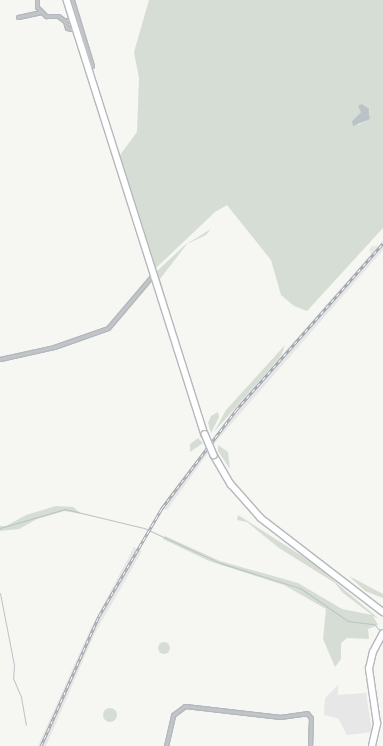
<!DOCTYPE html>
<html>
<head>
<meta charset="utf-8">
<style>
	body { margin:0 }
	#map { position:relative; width:383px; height:746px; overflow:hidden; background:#f6f6f2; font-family:Rubik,sans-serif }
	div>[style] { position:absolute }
	.built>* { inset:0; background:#e6e7e6 }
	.green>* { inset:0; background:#d6ddd4 }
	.round { border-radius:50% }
	.water>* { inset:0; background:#b9c3c8 }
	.stream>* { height:1px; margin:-0.5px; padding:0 0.5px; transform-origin:0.5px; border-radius:0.5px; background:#b9c3c8 }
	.roads { filter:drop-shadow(1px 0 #b4b8bc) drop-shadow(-1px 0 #b4b8bc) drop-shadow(0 1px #b4b8bc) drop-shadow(0 -1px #b4b8bc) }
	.minor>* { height:3px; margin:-1.5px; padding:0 1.5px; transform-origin:1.5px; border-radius:1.5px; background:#c1c5c8 }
	.primary>* { height:5.5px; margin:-2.75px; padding:0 2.75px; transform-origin:2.75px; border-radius:2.75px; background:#fff }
	.trunk>* { height:5.5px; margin:-2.75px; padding:0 2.75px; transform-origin:2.75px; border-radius:2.75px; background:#fff }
	.rail>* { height:3px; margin-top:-1.5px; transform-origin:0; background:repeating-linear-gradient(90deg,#fff 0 4px,#a2a7ad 0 8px); box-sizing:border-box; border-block:1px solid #a2a7ad }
	.bridges { filter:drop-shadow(1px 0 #b4b7ba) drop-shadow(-1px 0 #b4b7ba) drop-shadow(0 1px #b4b7ba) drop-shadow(0 -1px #b4b7ba) }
	.trunk-bridge>* { height:5.5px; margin:-2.75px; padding:0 2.75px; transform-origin:2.75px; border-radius:2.75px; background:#fff }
	span { translate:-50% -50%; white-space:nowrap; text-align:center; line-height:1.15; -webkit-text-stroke:5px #fff; paint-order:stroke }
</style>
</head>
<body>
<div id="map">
	<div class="built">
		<div style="clip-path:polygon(383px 240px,383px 250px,218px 439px,167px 510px,160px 508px,243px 399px,371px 254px,369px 250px,372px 246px,378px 246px)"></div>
		<div style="clip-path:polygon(134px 547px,142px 551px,95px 633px,46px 746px,38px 746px,89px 632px)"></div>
		<div style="clip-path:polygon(338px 685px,338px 695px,366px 693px,372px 732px,347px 735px,338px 718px,324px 715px,325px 698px)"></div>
	</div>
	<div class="green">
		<div style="clip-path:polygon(evenodd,149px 0,383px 0,383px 228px,307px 311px,294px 306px,281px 295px,271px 260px,227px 205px,215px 212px,156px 268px,120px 155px,137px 132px,139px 78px,134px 52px,149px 0,361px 104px,370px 111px,370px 118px,358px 125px,352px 121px,361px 112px,361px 104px)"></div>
		<div style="clip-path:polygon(211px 229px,206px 235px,187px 244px,160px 279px,193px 389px,156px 272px,185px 245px)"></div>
		<div style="clip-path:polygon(285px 345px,281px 356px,214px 432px,226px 410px)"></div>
		<div style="clip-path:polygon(218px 412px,219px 417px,211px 433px,208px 423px,211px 416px)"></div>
		<div style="clip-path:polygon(198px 438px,203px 443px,190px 452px,190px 444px)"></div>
		<div style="clip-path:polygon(218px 445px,228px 452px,230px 469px,218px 451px)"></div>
		<div style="clip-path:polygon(56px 506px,73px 507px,82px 514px,64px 511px,37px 519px,19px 529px,0 531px,0 526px,6px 526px,26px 515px)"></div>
		<div style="clip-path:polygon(238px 515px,313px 563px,379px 619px,373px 616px,378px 625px,368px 629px,369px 639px,347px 638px,341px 643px,341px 659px,335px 667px,323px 639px,326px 609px,284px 585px,209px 561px,163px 539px,165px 536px,220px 561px,298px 583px,342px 609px,372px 615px,343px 593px,335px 583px,279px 548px,247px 522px,237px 520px)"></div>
		<div style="clip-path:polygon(349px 576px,383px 594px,383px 598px,365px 591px)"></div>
		<div class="round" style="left:158px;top:642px;width:12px;height:12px"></div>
		<div class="round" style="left:103px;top:708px;width:14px;height:14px"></div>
	</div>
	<div class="water">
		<div style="clip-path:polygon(362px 104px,369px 109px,370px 119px,353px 126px,352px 121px,361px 112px,358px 106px)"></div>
	</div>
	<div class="stream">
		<div style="left:0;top:528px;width:68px;rotate:-16.3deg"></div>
		<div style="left:65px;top:509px;width:81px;rotate:13.5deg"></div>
		<div style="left:144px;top:528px;width:84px;rotate:24.7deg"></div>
		<div style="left:220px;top:563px;width:84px;rotate:17.4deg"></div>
		<div style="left:300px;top:588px;width:58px;rotate:34.5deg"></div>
		<div style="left:348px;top:621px;width:26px;rotate:7deg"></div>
		<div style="left:374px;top:624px;width:12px;rotate:48deg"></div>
		<div style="left:0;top:593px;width:73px;rotate:79deg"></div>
		<div style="left:14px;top:665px;width:13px;rotate:94deg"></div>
		<div style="left:13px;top:678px;width:21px;rotate:67deg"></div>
		<div style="left:21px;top:697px;width:28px;rotate:80deg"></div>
	</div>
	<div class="roads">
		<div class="minor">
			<div style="left:37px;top:0;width:7px;rotate:90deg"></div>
			<div style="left:37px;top:7px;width:13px;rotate:45deg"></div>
			<div style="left:46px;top:16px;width:12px"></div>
			<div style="left:58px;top:16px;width:9px;rotate:36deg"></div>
			<div style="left:65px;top:21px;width:8px;rotate:-14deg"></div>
			<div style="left:72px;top:0;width:69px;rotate:73.1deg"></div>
			<div style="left:18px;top:17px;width:24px;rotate:-12deg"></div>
			<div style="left:65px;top:21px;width:7px;rotate:74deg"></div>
			<div style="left:67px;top:28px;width:5px;rotate:11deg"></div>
			<div style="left:0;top:359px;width:55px;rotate:-12.5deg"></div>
			<div style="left:54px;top:347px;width:57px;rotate:-19.4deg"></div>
			<div style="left:108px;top:328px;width:70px;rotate:-49.7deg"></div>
			<div style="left:166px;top:746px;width:32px;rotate:-77deg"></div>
			<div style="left:173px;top:715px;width:15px;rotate:-37deg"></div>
			<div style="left:185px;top:706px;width:96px;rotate:6.6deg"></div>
			<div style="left:280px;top:717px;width:27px;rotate:-8deg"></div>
			<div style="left:307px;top:713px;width:6px;rotate:51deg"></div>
			<div style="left:311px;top:718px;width:28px;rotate:92deg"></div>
		</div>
		<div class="primary">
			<div style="left:372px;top:746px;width:23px;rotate:-77deg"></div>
			<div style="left:377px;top:724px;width:56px;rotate:-98.3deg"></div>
			<div style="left:369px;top:669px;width:17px;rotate:-77deg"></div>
			<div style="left:373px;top:652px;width:21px;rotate:-62deg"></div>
		</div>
		<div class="trunk">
			<div style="left:67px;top:0;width:455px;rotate:72.4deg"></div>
			<div style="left:214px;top:455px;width:34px;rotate:60deg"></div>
			<div style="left:231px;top:484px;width:45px;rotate:48.6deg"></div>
			<div style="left:261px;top:518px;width:154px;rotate:37.6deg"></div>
		</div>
	</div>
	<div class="rail">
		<div style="left:41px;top:746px;width:142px;rotate:-66deg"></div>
		<div style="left:99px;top:616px;width:125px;rotate:-59.7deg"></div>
		<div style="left:162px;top:508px;width:123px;rotate:-52.9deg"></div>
		<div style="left:236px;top:410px;width:222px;rotate:-48.6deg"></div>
	</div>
	<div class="bridges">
		<div class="trunk-bridge">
			<div style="left:205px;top:434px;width:23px;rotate:67deg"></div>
		</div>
	</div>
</div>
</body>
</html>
